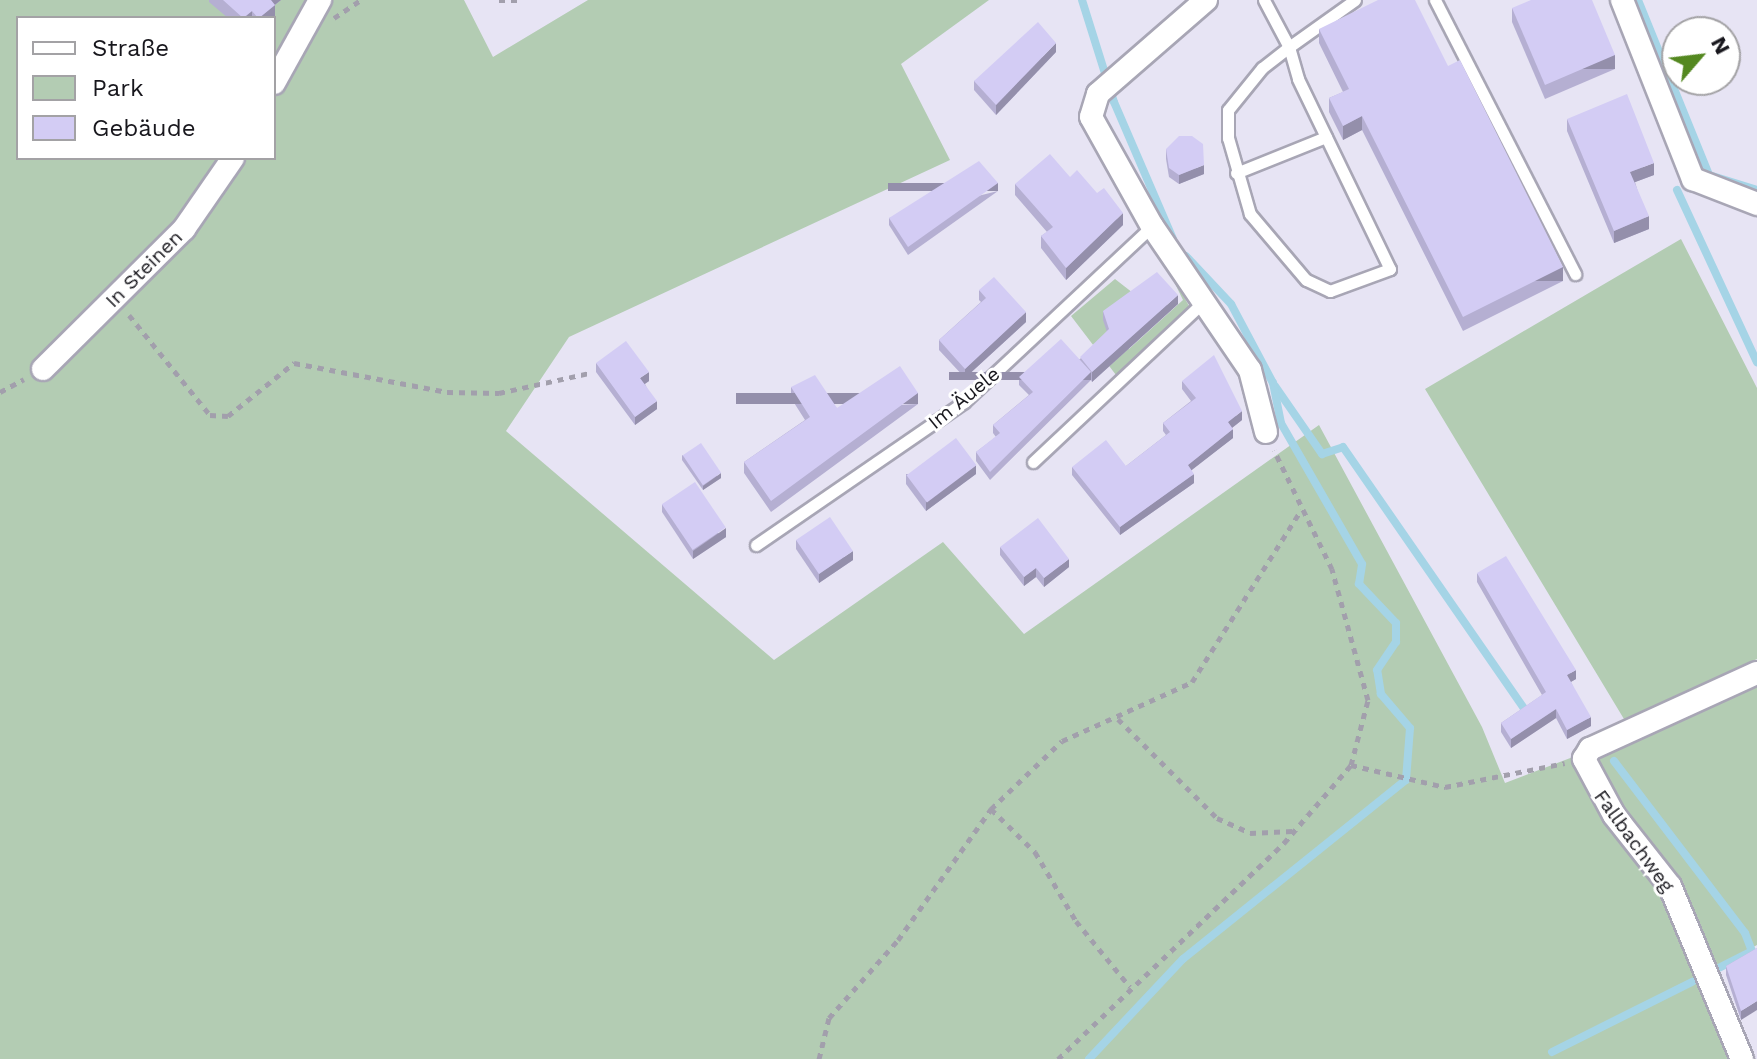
<!DOCTYPE html>
<html>
<head>
<meta charset="utf-8">
<style>
	body { margin:0 }
	#map { position:relative; width:1757px; height:1059px; overflow:hidden; background:#e7e4f4; font-family:"Work Sans",sans-serif }
	div>[style] { position:absolute }
	.green>* { inset:0; background:#b3ccb3 }
	.stream>* { height:8px; margin:-4px; padding:0 4px; transform-origin:4px; border-radius:4px; background:#a5d4e6 }
	.path>* { height:5px; margin-top:-2.5px; transform-origin:0; background:repeating-linear-gradient(90deg,#a29fac 0 6px,transparent 0 12px) }
	.roads { filter:drop-shadow(2px 0 #a8a6b5) drop-shadow(-2px 0 #a8a6b5) drop-shadow(0 2px #a8a6b5) drop-shadow(0 -2px #a8a6b5) }
	.lane>* { height:11px; margin:-5.5px; padding:0 5.5px; transform-origin:5.5px; border-radius:5.5px; background:#fff }
	.street>* { height:22px; margin:-11px; padding:0 11px; transform-origin:11px; border-radius:11px; background:#fff }
	.wall>* { inset:0; background:#b5afd2 }
	.shaded-wall>* { inset:0; background:#948fab; transform-origin:0 0 }
	.building>* { inset:0; background:#d3ccf4; transform-origin:0 0 }
	span { translate:-50% -50%; white-space:nowrap; text-align:center; line-height:1.15; -webkit-text-stroke:6px #fff; paint-order:stroke }
	.street-label { font-size:20px; color:#18171d }
	.legend { position:absolute; left:16px; top:16px; width:260px; height:144px; box-sizing:border-box; background:#fff; border:2px solid #a3a2a5; margin:0; padding:10px 14px; list-style:none; font-size:24px; color:#18171d }
	.legend li { display:flex; align-items:center; gap:16px; height:40px }
	.legend b { width:40px; border:2px solid #a3a2a5 }
	.north { position:absolute; left:1661px; top:16px; width:80px; height:80px; box-sizing:border-box; background:#fff; border:2px solid #a3a2a5; border-radius:50%; rotate:62deg; font-size:22px; font-weight:700; line-height:32px; text-align:center; color:#18171d }
	.north::after { content:''; display:block; margin:auto; width:28px; height:36px; background:#548820; clip-path:polygon(50% 0,100% 100%,50% 72%,0 100%) }
</style>
</head>
<body>
<div id="map">
	<div class="green">
		<div style="clip-path:polygon(evenodd,0 0,464px 0,493px 57px,588px 0,989px 0,901px 64px,950px 160px,569px 337px,506px 431px,774px 660px,943px 542px,1024px 634px,1319px 425px,1482px 727px,1505px 783px,1633px 734px,1425px 389px,1681px 239px,1757px 388px,1757px 659px,1744px 665px,1757px 677px,1757px 945px,1696px 978px,1729px 1059px,0 1059px,0 0,18px 18px,274px 18px,274px 158px,18px 158px,18px 18px)"></div>
		<div style="clip-path:polygon(1163px 259px,1189px 306px,1116px 375px,1071px 316px,1115px 279px,1133px 293px,1129px 349px,1183px 300px)"></div>
	</div>
	<div class="stream">
		<div style="left:1082px;top:0;width:107px;rotate:72.6deg"></div>
		<div style="left:1114px;top:102px;width:149px;rotate:66.7deg"></div>
		<div style="left:1638px;top:0;width:189px;rotate:67.9deg"></div>
		<div style="left:1709px;top:175px;width:50px;rotate:17.4deg"></div>
		<div style="left:1677px;top:190px;width:190px;rotate:65.1deg"></div>
		<div style="left:1275px;top:386px;width:83px;rotate:55.3deg"></div>
		<div style="left:1322px;top:454px;width:22px;rotate:-18deg"></div>
		<div style="left:1343px;top:447px;width:325px;rotate:55.3deg"></div>
		<div style="left:1614px;top:761px;width:216px;rotate:52.7deg"></div>
		<div style="left:1745px;top:933px;width:19px;rotate:69deg"></div>
		<div style="left:1752px;top:951px;width:36px;rotate:153deg"></div>
		<div style="left:1552px;top:1052px;width:157px;rotate:-26.6deg"></div>
		<div style="left:1089px;top:1059px;width:137px;rotate:-46.8deg"></div>
		<div style="left:1183px;top:959px;width:286px;rotate:-38.8deg"></div>
		<div style="left:1406px;top:780px;width:52px;rotate:-85.6deg"></div>
		<div style="left:1410px;top:728px;width:45px;rotate:-130.5deg"></div>
		<div style="left:1381px;top:694px;width:24px;rotate:-99deg"></div>
		<div style="left:1377px;top:670px;width:34px;rotate:-56deg"></div>
		<div style="left:1396px;top:642px;width:19px;rotate:-90deg"></div>
		<div style="left:1396px;top:623px;width:54px;rotate:-133.5deg"></div>
		<div style="left:1359px;top:584px;width:20px;rotate:-81deg"></div>
		<div style="left:1362px;top:564px;width:163px;rotate:-119.9deg"></div>
		<div style="left:1281px;top:423px;width:41px;rotate:-101.3deg"></div>
		<div style="left:1273px;top:383px;width:89px;rotate:-118deg"></div>
		<div style="left:1231px;top:304px;width:66px;rotate:-133.2deg"></div>
	</div>
	<div class="path">
		<div style="left:499px;top:0;width:20px"></div>
		<div style="left:334px;top:18px;width:32px;rotate:-34deg"></div>
		<div style="left:129px;top:315px;width:129px;rotate:51deg"></div>
		<div style="left:210px;top:415px;width:18px;rotate:3deg"></div>
		<div style="left:228px;top:416px;width:85px;rotate:-38.8deg"></div>
		<div style="left:294px;top:363px;width:156px;rotate:10.7deg"></div>
		<div style="left:447px;top:392px;width:52px;rotate:1.1deg"></div>
		<div style="left:499px;top:393px;width:92px;rotate:-12.5deg"></div>
		<div style="left:0;top:392px;width:27px;rotate:-28deg"></div>
		<div style="left:1118px;top:719px;width:140px;rotate:45deg"></div>
		<div style="left:1217px;top:818px;width:36px;rotate:24deg"></div>
		<div style="left:1250px;top:833px;width:43px;rotate:-2.7deg"></div>
		<div style="left:1351px;top:765px;width:97px;rotate:13.2deg"></div>
		<div style="left:1445px;top:787px;width:122px;rotate:-11.3deg"></div>
		<div style="left:991px;top:809px;width:62px;rotate:44.3deg"></div>
		<div style="left:1035px;top:852px;width:80px;rotate:59.3deg"></div>
		<div style="left:1076px;top:921px;width:85px;rotate:50.7deg"></div>
		<div style="left:819px;top:1059px;width:42px;rotate:-76.3deg"></div>
		<div style="left:829px;top:1018px;width:104px;rotate:-48.5deg"></div>
		<div style="left:898px;top:940px;width:161px;rotate:-54.6deg"></div>
		<div style="left:991px;top:809px;width:98px;rotate:-43.8deg"></div>
		<div style="left:1062px;top:741px;width:143px;rotate:-24.4deg"></div>
		<div style="left:1192px;top:682px;width:204px;rotate:-57.6deg"></div>
		<div style="left:1058px;top:1059px;width:313px;rotate:-43.7deg"></div>
		<div style="left:1284px;top:843px;width:103px;rotate:-49.3deg"></div>
		<div style="left:1351px;top:765px;width:67px;rotate:-75.3deg"></div>
		<div style="left:1368px;top:700px;width:136px;rotate:-105.4deg"></div>
		<div style="left:1332px;top:569px;width:132px;rotate:-116deg"></div>
	</div>
	<div class="roads">
		<div class="lane">
			<div style="left:1264px;top:0;width:53px;rotate:62deg"></div>
			<div style="left:1289px;top:47px;width:33px;rotate:74deg"></div>
			<div style="left:1298px;top:79px;width:211px;rotate:64.2deg"></div>
			<div style="left:1390px;top:269px;width:64px;rotate:159.9deg"></div>
			<div style="left:1330px;top:291px;width:26px;rotate:-155deg"></div>
			<div style="left:1306px;top:280px;width:87px;rotate:-130.3deg"></div>
			<div style="left:1250px;top:214px;width:79px;rotate:-106.1deg"></div>
			<div style="left:1228px;top:138px;width:28px;rotate:-90deg"></div>
			<div style="left:1228px;top:110px;width:54px;rotate:-51deg"></div>
			<div style="left:1262px;top:68px;width:34px;rotate:-38deg"></div>
			<div style="left:1289px;top:47px;width:81px;rotate:-35.5deg"></div>
			<div style="left:1435px;top:0;width:308px;rotate:62.9deg"></div>
			<div style="left:1236px;top:173px;width:97px;rotate:-21.8deg"></div>
			<div style="left:1033px;top:462px;width:231px;rotate:-43.2deg"></div>
			<div style="left:756px;top:545px;width:252px;rotate:-34.5deg"></div>
			<div style="left:964px;top:402px;width:258px;rotate:-43.1deg"></div>
		</div>
		<div class="street">
			<div style="left:1206px;top:0;width:143px;rotate:139deg"></div>
			<div style="left:1098px;top:94px;width:24px;rotate:107deg"></div>
			<div style="left:1091px;top:117px;width:125px;rotate:60.8deg"></div>
			<div style="left:1152px;top:226px;width:174px;rotate:55.8deg"></div>
			<div style="left:1250px;top:370px;width:64px;rotate:75.5deg"></div>
			<div style="left:1622px;top:0;width:193px;rotate:68.4deg"></div>
			<div style="left:1693px;top:179px;width:69px;rotate:21.3deg"></div>
			<div style="left:274px;top:83px;width:95px;rotate:-61deg"></div>
			<div style="left:43px;top:369px;width:199px;rotate:-44.8deg"></div>
			<div style="left:184px;top:229px;width:86px;rotate:-55.4deg"></div>
			<div style="left:1742px;top:1059px;width:187px;rotate:-112.6deg"></div>
			<div style="left:1670px;top:886px;width:90px;rotate:-128.3deg"></div>
			<div style="left:1614px;top:815px;width:64px;rotate:-118.2deg"></div>
			<div style="left:1584px;top:759px;width:12px;rotate:-59deg"></div>
			<div style="left:1590px;top:749px;width:183px;rotate:-24.5deg"></div>
		</div>
	</div>
	<div class="wall">
		<div style="clip-path:polygon(209px 0,281px 0,275px 5px,275px 19px,274px 20px,274px 18px,228px 18px,209px 2px)"></div>
		<div style="clip-path:polygon(1512px 8px,1615px 69px,1545px 99px,1512px 22px)"></div>
		<div style="clip-path:polygon(1319px 29px,1448px 66px,1563px 281px,1463px 331px,1362px 130px,1343px 140px,1329px 112px,1329px 98px,1343px 92px,1319px 43px)"></div>
		<div style="clip-path:polygon(1056px 52px,996px 115px,974px 90px,974px 81px)"></div>
		<div style="clip-path:polygon(1567px 119px,1654px 175px,1635px 182px,1649px 229px,1614px 243px,1567px 131px)"></div>
		<div style="clip-path:polygon(1166px 149px,1204px 174px,1179px 184px,1169px 177px,1166px 159px)"></div>
		<div style="clip-path:polygon(1070px 177px,1123px 225px,1066px 280px,1041px 248px,1041px 236px,1047px 232px,1015px 195px,1015px 184px)"></div>
		<div style="clip-path:polygon(998px 191px,908px 255px,889px 225px,889px 218px)"></div>
		<div style="clip-path:polygon(979px 290px,1026px 322px,965px 378px,939px 350px,939px 340px,981px 302px,979px 300px)"></div>
		<div style="clip-path:polygon(1178px 304px,1092px 382px,1091px 380px,990px 480px,976px 461px,976px 452px,996px 437px,993px 433px,993px 425px,1029px 395px,1019px 385px,1019px 377px,1080px 359px,1107px 332px,1103px 320px,1103px 311px)"></div>
		<div style="clip-path:polygon(596px 363px,649px 381px,645px 384px,657px 409px,635px 425px,596px 372px)"></div>
		<div style="clip-path:polygon(1182px 381px,1242px 420px,1232px 428px,1233px 438px,1191px 470px,1194px 483px,1120px 535px,1072px 475px,1072px 467px,1126px 466px,1166px 435px,1163px 431px,1163px 423px,1191px 401px,1182px 389px)"></div>
		<div style="clip-path:polygon(791px 387px,837px 408px,918px 404px,771px 512px,744px 473px,744px 462px,805px 420px,791px 398px)"></div>
		<div style="clip-path:polygon(682px 455px,721px 478px,703px 490px,682px 460px)"></div>
		<div style="clip-path:polygon(906px 474px,976px 474px,926px 511px,906px 484px)"></div>
		<div style="clip-path:polygon(662px 504px,726px 537px,693px 559px,662px 512px)"></div>
		<div style="clip-path:polygon(796px 540px,853px 560px,819px 583px,796px 549px)"></div>
		<div style="clip-path:polygon(1000px 547px,1069px 567px,1044px 587px,1036px 577px,1024px 586px,1000px 555px)"></div>
		<div style="clip-path:polygon(1477px 573px,1576px 679px,1571px 682px,1591px 726px,1567px 739px,1556px 718px,1511px 748px,1501px 732px,1501px 723px,1542px 695px,1477px 582px)"></div>
		<div style="clip-path:polygon(1757px 948px,1741px 1020px,1726px 975px,1726px 966px)"></div>
	</div>
	<div class="shaded-wall">
		<div style="clip-path:polygon(268px 0,281px 0,268px 10px)"></div>
		<div style="clip-path:polygon(275px 5px,275px 19px,274px 20px,274px 18px,259px 18px)"></div>
		<div style="clip-path:polygon(252px 11px,252px 18px,244px 18px)"></div>
		<div style="clip-path:polygon(1056px 43px,1056px 52px,996px 115px,996px 105px)"></div>
		<div style="left:1615px;top:55px;width:14px;height:76px;rotate:90deg"></div>
		<div style="clip-path:polygon(1362px 116px,1362px 130px,1343px 140px,1343px 126px)"></div>
		<div style="clip-path:polygon(1654px 163px,1654px 175px,1630px 184px,1630px 172px)"></div>
		<div style="clip-path:polygon(1204px 165px,1204px 174px,1179px 184px,1179px 175px)"></div>
		<div style="left:998px;top:183px;width:8px;height:110px;rotate:90deg"></div>
		<div style="clip-path:polygon(1123px 213px,1123px 225px,1066px 280px,1066px 268px)"></div>
		<div style="clip-path:polygon(1649px 216px,1649px 229px,1614px 243px,1614px 231px)"></div>
		<div style="left:1563px;top:267px;width:14px;height:112px;rotate:90deg"></div>
		<div style="clip-path:polygon(1178px 295px,1178px 304px,1092px 382px,1092px 372px)"></div>
		<div style="clip-path:polygon(1026px 312px,1026px 322px,965px 378px,965px 369px)"></div>
		<div style="clip-path:polygon(649px 372px,649px 381px,640px 387px,640px 378px)"></div>
		<div style="left:1091px;top:372px;width:8px;height:142px;rotate:90deg"></div>
		<div style="left:918px;top:393px;width:11px;height:182px;rotate:90deg"></div>
		<div style="clip-path:polygon(657px 401px,657px 409px,635px 425px,635px 417px)"></div>
		<div style="clip-path:polygon(1242px 411px,1242px 420px,1228px 431px,1228px 422px)"></div>
		<div style="clip-path:polygon(1233px 429px,1233px 438px,1188px 473px,1188px 465px)"></div>
		<div style="clip-path:polygon(976px 465px,976px 474px,926px 511px,926px 502px)"></div>
		<div style="clip-path:polygon(721px 473px,721px 478px,703px 490px,703px 486px)"></div>
		<div style="clip-path:polygon(1194px 474px,1194px 483px,1120px 535px,1120px 527px)"></div>
		<div style="clip-path:polygon(726px 528px,726px 537px,693px 559px,693px 551px)"></div>
		<div style="clip-path:polygon(853px 551px,853px 560px,819px 583px,819px 574px)"></div>
		<div style="clip-path:polygon(1069px 559px,1069px 567px,1044px 587px,1044px 578px)"></div>
		<div style="clip-path:polygon(1036px 568px,1036px 577px,1024px 586px,1024px 577px)"></div>
		<div style="clip-path:polygon(1576px 670px,1576px 679px,1567px 684px,1567px 675px)"></div>
		<div style="clip-path:polygon(1556px 709px,1556px 718px,1511px 748px,1511px 739px)"></div>
		<div style="clip-path:polygon(1591px 717px,1591px 726px,1567px 739px,1567px 730px)"></div>
		<div style="clip-path:polygon(1757px 1001px,1757px 1010px,1741px 1020px,1741px 1011px)"></div>
	</div>
	<div class="building">
		<div style="clip-path:polygon(223px 0,271px 0,275px 5px,259px 18px,258px 18px,252px 11px,243px 18px)"></div>
		<div style="clip-path:polygon(1378px 0,1415px 0,1448px 66px,1460px 60px,1563px 267px,1463px 317px,1362px 116px,1343px 126px,1329px 98px,1349px 89px,1319px 29px)"></div>
		<div style="clip-path:polygon(1531px 0,1592px 0,1615px 55px,1545px 85px,1512px 8px)"></div>
		<div style="clip-path:polygon(1038px 22px,1056px 43px,996px 105px,974px 81px)"></div>
		<div style="clip-path:polygon(1627px 94px,1654px 163px,1630px 172px,1649px 216px,1614px 231px,1567px 119px)"></div>
		<div style="clip-path:polygon(1179px 136px,1192px 136px,1203px 144px,1204px 165px,1179px 175px,1169px 168px,1166px 149px)"></div>
		<div style="clip-path:polygon(1050px 154px,1070px 177px,1077px 170px,1097px 193px,1104px 188px,1123px 213px,1066px 268px,1041px 236px,1053px 227px,1015px 184px)"></div>
		<div style="clip-path:polygon(979px 161px,998px 183px,908px 247px,889px 218px)"></div>
		<div style="clip-path:polygon(1157px 272px,1178px 295px,1092px 372px,1080px 357px,1109px 329px,1103px 311px)"></div>
		<div style="clip-path:polygon(994px 277px,1026px 312px,965px 369px,939px 340px,986px 298px,979px 290px)"></div>
		<div style="clip-path:polygon(1061px 339px,1091px 372px,990px 472px,976px 452px,1000px 433px,993px 425px,1033px 392px,1019px 377px)"></div>
		<div style="clip-path:polygon(626px 341px,649px 372px,640px 378px,657px 401px,635px 417px,596px 363px)"></div>
		<div style="clip-path:polygon(1214px 355px,1242px 411px,1228px 422px,1233px 429px,1188px 465px,1194px 474px,1120px 527px,1072px 467px,1106px 440px,1126px 466px,1170px 432px,1163px 423px,1196px 398px,1182px 381px)"></div>
		<div style="clip-path:polygon(900px 366px,918px 393px,771px 501px,744px 462px,810px 417px,791px 387px,815px 375px,837px 408px)"></div>
		<div style="left:956px;top:438px;width:34px;height:62px;rotate:53deg"></div>
		<div style="left:701px;top:443px;width:36px;height:22px;rotate:56deg"></div>
		<div style="left:695px;top:482px;width:55px;height:40px;rotate:56deg"></div>
		<div style="left:830px;top:517px;width:41px;height:41px;rotate:56deg"></div>
		<div style="clip-path:polygon(1038px 518px,1069px 559px,1044px 578px,1036px 568px,1024px 577px,1000px 547px)"></div>
		<div style="clip-path:polygon(1506px 556px,1576px 670px,1567px 675px,1591px 717px,1567px 730px,1556px 709px,1511px 739px,1501px 723px,1546px 692px,1477px 573px)"></div>
		<div style="clip-path:polygon(1757px 948px,1757px 1001px,1741px 1011px,1726px 966px)"></div>
	</div>
	<div class="street-label">
		<span style="left:144px;top:269px;rotate:-45deg">In Steinen</span>
		<span style="left:964px;top:398px;rotate:-39deg">Im Äuele</span>
		<span style="left:1634px;top:841px;rotate:54deg">Fallbachweg</span>
	</div>
	<ul class="legend">
	<li><b style="height:10px;background:#fff"></b>Straße</li>
	<li><b style="height:22px;background:#b3ccb3"></b>Park</li>
	<li><b style="height:22px;background:#d3ccf4"></b>Gebäude</li>
	</ul>
	<div class="north">N</div>
</div>
</body>
</html>
